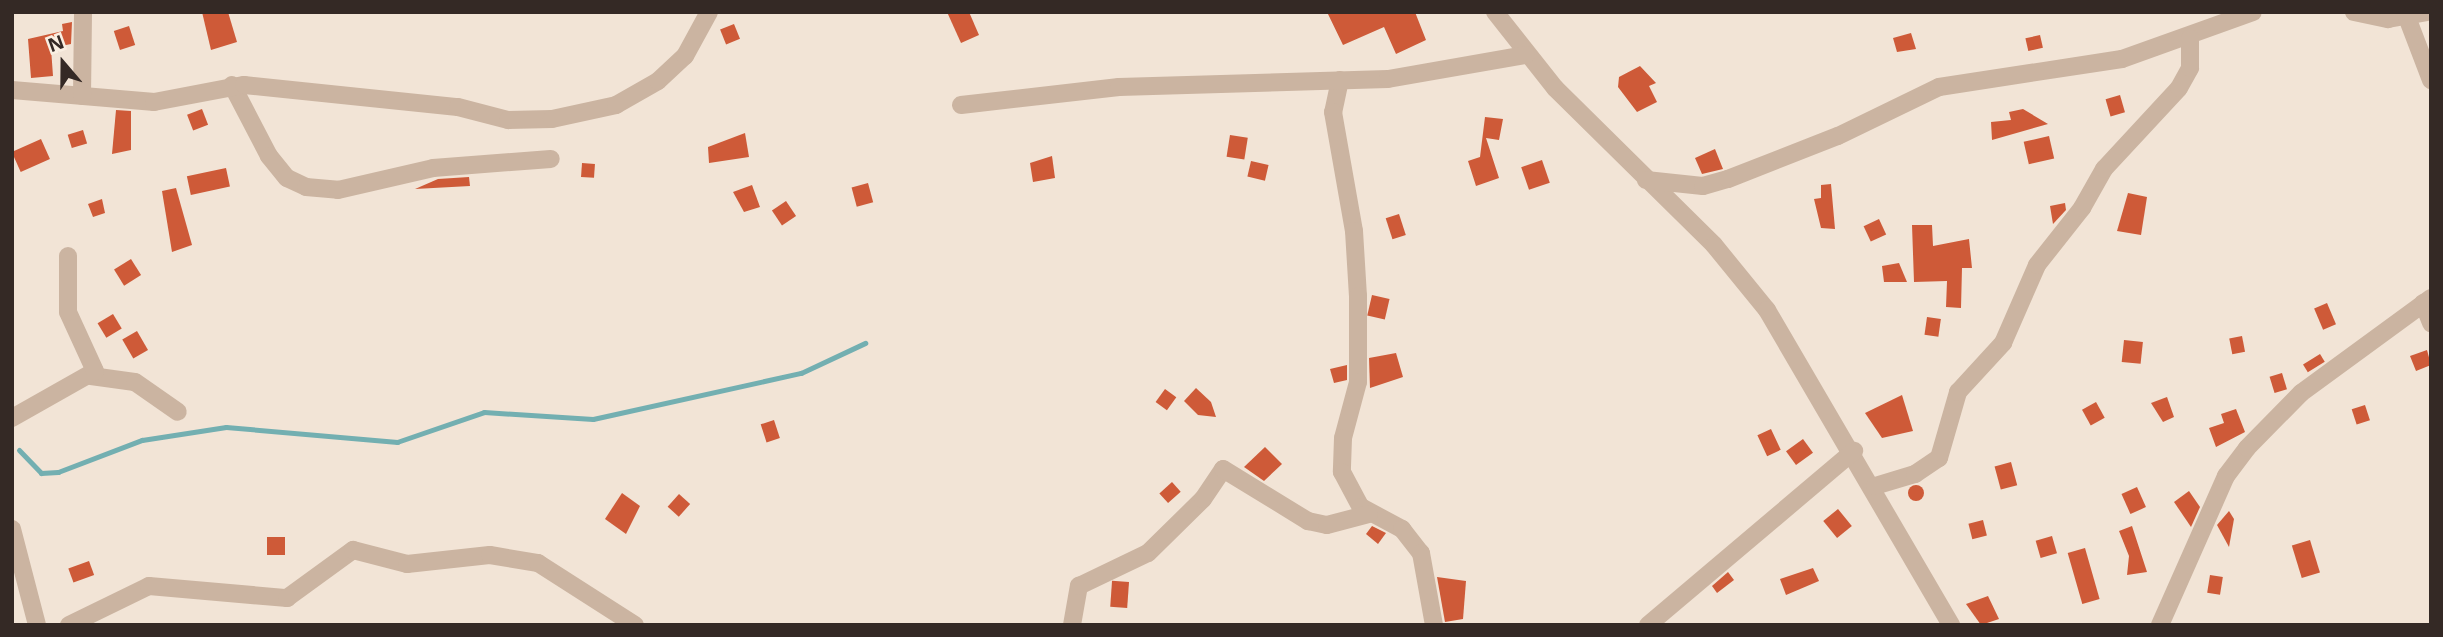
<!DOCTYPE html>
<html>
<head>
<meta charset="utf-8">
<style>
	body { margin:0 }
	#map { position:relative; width:2443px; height:637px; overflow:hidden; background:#f2e4d6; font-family:"Noto Sans",sans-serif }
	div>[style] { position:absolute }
	.stream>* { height:5px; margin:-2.5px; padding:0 2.5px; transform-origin:2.5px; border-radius:2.5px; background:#73afb1 }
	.building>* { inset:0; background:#ce5a38; transform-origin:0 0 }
	.round { border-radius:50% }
	.minor>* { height:18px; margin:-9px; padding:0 9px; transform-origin:9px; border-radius:9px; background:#cbb4a1 }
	span { translate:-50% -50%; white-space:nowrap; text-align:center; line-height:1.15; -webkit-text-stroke:6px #faefe2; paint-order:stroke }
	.frame { position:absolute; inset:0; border:14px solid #342925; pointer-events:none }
	.north { position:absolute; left:28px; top:28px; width:70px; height:70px; -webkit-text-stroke:5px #faefe2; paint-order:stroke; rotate:340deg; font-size:19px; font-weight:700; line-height:28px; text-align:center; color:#342925 }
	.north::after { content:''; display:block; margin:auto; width:24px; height:32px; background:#342925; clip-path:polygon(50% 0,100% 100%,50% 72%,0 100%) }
</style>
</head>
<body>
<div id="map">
	<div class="stream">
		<div style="left:19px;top:450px;width:32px;rotate:46deg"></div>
		<div style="left:41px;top:473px;width:17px;rotate:-3deg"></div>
		<div style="left:58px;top:472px;width:90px;rotate:-20.9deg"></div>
		<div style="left:142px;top:440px;width:85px;rotate:-8.8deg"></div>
		<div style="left:226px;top:427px;width:172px;rotate:5deg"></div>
		<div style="left:397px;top:442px;width:92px;rotate:-19deg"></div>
		<div style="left:484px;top:412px;width:109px;rotate:3.7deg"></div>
		<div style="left:593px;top:419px;width:213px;rotate:-12.5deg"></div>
		<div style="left:801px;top:373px;width:71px;rotate:-25.1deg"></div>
	</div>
	<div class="building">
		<div style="clip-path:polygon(202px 12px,228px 12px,237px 42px,211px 50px)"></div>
		<div style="clip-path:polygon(947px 12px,969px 12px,979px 35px,961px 43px)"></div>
		<div style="clip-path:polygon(1327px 12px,1415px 12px,1426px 40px,1396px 54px,1384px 27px,1343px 45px)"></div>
		<div style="clip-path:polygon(72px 22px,71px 44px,51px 48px,53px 76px,31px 78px,28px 39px,63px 31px,62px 24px)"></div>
		<div style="left:734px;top:24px;width:16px;height:15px;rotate:68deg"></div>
		<div style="left:129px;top:26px;width:20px;height:16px;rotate:72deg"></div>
		<div style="clip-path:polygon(1911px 33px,1916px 49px,1897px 52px,1893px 38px)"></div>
		<div style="left:2040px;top:35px;width:13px;height:15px;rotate:77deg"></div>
		<div style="clip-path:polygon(1640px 66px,1656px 83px,1649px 86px,1657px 102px,1637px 112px,1618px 87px,1619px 77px)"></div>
		<div style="left:2120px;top:95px;width:18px;height:15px;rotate:74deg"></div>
		<div style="left:202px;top:109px;width:17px;height:16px;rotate:69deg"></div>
		<div style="clip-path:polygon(2023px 109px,2048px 124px,1992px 140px,1991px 122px,2011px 120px,2009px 112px)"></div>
		<div style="clip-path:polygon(116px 110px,131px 111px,131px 150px,112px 154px)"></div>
		<div style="clip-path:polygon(1485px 117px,1503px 119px,1499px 140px,1486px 138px,1499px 178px,1476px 186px,1468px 161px,1480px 157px)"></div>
		<div style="left:83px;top:130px;width:14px;height:16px;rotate:73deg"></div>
		<div style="clip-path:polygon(745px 133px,749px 157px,709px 163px,708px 147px)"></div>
		<div style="left:1230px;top:135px;width:18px;height:22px;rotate:9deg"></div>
		<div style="left:2049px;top:136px;width:23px;height:26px;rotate:77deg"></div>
		<div style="left:41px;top:139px;width:22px;height:32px;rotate:66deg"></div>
		<div style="clip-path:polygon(1715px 149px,1723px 169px,1702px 174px,1695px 158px)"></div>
		<div style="clip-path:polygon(1052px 156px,1055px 178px,1033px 182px,1030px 163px)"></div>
		<div style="left:1542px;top:160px;width:24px;height:22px;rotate:71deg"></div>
		<div style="left:1251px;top:161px;width:18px;height:16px;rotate:13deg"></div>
		<div style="left:582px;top:163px;width:13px;height:14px;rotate:4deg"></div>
		<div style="left:226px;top:168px;width:19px;height:40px;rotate:78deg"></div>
		<div style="clip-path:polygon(469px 177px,470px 186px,415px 189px,438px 179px)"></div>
		<div style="left:868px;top:183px;width:20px;height:17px;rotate:75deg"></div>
		<div style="clip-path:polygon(1831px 184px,1835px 229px,1821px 228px,1814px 199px,1821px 198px,1821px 185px)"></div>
		<div style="clip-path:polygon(752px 185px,760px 207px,744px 212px,733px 192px)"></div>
		<div style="clip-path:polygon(176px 188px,192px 245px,172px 252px,162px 191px)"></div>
		<div style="clip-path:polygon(2128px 193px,2147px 197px,2141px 235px,2117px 231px)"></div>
		<div style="clip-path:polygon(102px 199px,105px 213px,93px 217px,88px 204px)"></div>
		<div style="left:786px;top:201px;width:18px;height:17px;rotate:56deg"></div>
		<div style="clip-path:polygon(2065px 203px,2066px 210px,2053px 224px,2050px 206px)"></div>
		<div style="left:1399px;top:214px;width:22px;height:14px;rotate:72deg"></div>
		<div style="left:1879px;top:219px;width:17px;height:17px;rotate:65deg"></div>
		<div style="clip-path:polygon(1912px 225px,1932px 225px,1933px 246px,1969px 239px,1972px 268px,1962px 268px,1961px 308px,1946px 307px,1947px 281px,1914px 282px)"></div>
		<div style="left:131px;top:259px;width:19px;height:20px;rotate:58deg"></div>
		<div style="clip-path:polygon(1899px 263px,1907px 282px,1884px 282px,1882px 266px)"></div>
		<div style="left:1372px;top:295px;width:18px;height:21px;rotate:13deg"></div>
		<div style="left:2327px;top:303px;width:23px;height:14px;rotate:67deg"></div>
		<div style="left:113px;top:314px;width:17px;height:18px;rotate:59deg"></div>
		<div style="left:1927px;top:317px;width:14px;height:18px;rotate:8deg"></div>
		<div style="left:137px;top:331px;width:22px;height:17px;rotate:60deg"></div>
		<div style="left:2242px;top:336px;width:16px;height:13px;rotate:79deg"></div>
		<div style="left:2124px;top:340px;width:19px;height:22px;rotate:6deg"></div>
		<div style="clip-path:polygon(2427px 350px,2431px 365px,2416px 371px,2410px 356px)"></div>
		<div style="clip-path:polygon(1396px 353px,1403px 377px,1370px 388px,1369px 358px)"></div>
		<div style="left:2320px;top:354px;width:9px;height:20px;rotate:58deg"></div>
		<div style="clip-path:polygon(1347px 365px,1347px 380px,1334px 383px,1330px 369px)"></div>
		<div style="left:2282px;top:373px;width:17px;height:13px;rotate:73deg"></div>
		<div style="clip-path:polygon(1196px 388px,1211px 402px,1216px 417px,1198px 415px,1184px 401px)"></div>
		<div style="left:1165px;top:389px;width:14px;height:16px;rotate:36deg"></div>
		<div style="clip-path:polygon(1902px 395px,1913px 431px,1882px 438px,1865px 413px)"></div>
		<div style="clip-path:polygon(2167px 397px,2174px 417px,2163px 422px,2151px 403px)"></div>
		<div style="left:2096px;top:402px;width:18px;height:16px;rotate:61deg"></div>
		<div style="left:2365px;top:405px;width:16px;height:14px;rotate:72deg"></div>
		<div style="clip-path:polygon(2236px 409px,2245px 432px,2216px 447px,2209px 428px,2224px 423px,2221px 414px)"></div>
		<div style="left:774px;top:420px;width:19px;height:14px;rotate:72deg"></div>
		<div style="left:1771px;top:429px;width:23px;height:15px;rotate:65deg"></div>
		<div style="left:1803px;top:439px;width:17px;height:21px;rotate:54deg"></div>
		<div style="clip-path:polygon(1265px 447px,1282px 464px,1264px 481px,1244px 467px)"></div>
		<div style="left:2011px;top:462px;width:24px;height:17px;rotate:75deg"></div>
		<div style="left:1172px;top:482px;width:13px;height:17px;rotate:48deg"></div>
		<div class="round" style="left:1908px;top:485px;width:16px;height:16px"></div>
		<div style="left:2137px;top:487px;width:22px;height:17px;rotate:66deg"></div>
		<div style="clip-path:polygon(2189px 491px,2200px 507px,2191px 527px,2174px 502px)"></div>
		<div style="clip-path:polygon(622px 493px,640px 506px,626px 534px,605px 519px)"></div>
		<div style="left:679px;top:494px;width:15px;height:17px;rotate:42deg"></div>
		<div style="left:1838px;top:509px;width:22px;height:19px;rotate:51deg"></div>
		<div style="clip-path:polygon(2229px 511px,2234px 519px,2229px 547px,2217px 525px)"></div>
		<div style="left:1983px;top:520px;width:16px;height:15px;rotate:76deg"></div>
		<div style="clip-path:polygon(1372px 526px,1386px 533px,1378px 544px,1366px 534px)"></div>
		<div style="clip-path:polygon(2132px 526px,2147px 572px,2127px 575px,2129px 556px,2119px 531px)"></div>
		<div style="left:2052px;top:536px;width:18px;height:17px;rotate:74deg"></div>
		<div style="left:267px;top:537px;width:18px;height:18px"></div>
		<div style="left:2310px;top:540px;width:34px;height:19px;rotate:73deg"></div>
		<div style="left:2085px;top:548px;width:53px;height:18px;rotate:74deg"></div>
		<div style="left:89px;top:561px;width:15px;height:22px;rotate:70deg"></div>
		<div style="clip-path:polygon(1813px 568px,1819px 581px,1786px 595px,1780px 579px)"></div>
		<div style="clip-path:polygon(1728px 572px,1734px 580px,1717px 593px,1712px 586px)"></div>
		<div style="left:2210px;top:575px;width:13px;height:18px;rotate:9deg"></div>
		<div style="clip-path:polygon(1437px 577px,1466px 581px,1463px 619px,1445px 622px)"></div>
		<div style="left:1129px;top:582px;width:26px;height:17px;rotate:94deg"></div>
		<div style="clip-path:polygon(1988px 596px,1999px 619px,1981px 625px,1966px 604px)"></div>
	</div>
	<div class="minor">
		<div style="left:1495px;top:12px;width:97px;rotate:51.7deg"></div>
		<div style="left:1555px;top:88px;width:223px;rotate:44.6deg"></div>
		<div style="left:1714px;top:245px;width:84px;rotate:50.8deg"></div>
		<div style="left:1767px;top:310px;width:365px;rotate:59.7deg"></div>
		<div style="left:2354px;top:12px;width:35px;rotate:12deg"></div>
		<div style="left:2388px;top:19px;width:39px;rotate:-10deg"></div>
		<div style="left:2405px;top:12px;width:73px;rotate:69.1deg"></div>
		<div style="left:1340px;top:80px;width:33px;rotate:102deg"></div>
		<div style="left:1333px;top:112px;width:121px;rotate:80deg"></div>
		<div style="left:1354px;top:231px;width:65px;rotate:86.5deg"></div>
		<div style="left:1358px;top:296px;width:86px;rotate:90deg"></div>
		<div style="left:1358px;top:382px;width:58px;rotate:105deg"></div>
		<div style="left:1343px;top:438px;width:34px;rotate:92deg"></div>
		<div style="left:1342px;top:472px;width:40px;rotate:62deg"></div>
		<div style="left:1361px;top:507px;width:47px;rotate:28.2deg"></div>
		<div style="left:1402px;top:529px;width:31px;rotate:52deg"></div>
		<div style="left:1421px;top:553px;width:73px;rotate:79.8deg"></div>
		<div style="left:232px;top:85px;width:80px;rotate:62.5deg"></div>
		<div style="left:269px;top:156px;width:28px;rotate:51deg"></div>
		<div style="left:287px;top:178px;width:21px;rotate:25deg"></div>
		<div style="left:306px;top:187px;width:32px;rotate:5deg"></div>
		<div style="left:338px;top:190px;width:98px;rotate:-13deg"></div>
		<div style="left:433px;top:168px;width:118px;rotate:-4.4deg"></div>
		<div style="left:12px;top:90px;width:143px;rotate:4.8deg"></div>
		<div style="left:154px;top:102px;width:92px;rotate:-10.7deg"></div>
		<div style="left:244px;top:85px;width:215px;rotate:5.9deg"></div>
		<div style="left:458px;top:107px;width:52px;rotate:14.6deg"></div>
		<div style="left:508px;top:120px;width:44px;rotate:-1.3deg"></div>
		<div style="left:552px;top:119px;width:66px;rotate:-12.3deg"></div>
		<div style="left:616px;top:105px;width:48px;rotate:-29.7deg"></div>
		<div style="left:658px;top:81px;width:37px;rotate:-43deg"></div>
		<div style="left:685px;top:56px;width:50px;rotate:-61.4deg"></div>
		<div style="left:82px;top:96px;width:84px;rotate:-89.3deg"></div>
		<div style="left:961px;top:105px;width:159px;rotate:-6.5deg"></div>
		<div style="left:1119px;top:87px;width:269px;rotate:-1.7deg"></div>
		<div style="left:1388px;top:79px;width:140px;rotate:-9.9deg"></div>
		<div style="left:1646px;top:180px;width:57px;rotate:6deg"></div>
		<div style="left:1703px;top:186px;width:26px;rotate:-16deg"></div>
		<div style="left:1728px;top:179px;width:118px;rotate:-21.4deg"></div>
		<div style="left:1838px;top:136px;width:112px;rotate:-25.9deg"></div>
		<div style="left:1939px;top:87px;width:185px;rotate:-8.7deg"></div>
		<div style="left:2122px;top:59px;width:139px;rotate:-19.7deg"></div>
		<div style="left:2423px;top:303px;width:22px;rotate:68deg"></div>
		<div style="left:91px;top:376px;width:44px;rotate:7.8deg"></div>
		<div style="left:135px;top:382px;width:52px;rotate:34.9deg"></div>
		<div style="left:12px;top:418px;width:95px;rotate:-29.5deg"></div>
		<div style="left:95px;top:371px;width:65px;rotate:-114.6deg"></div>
		<div style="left:68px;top:312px;width:56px;rotate:-90deg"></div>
		<div style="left:1875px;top:486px;width:42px;rotate:-16.7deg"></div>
		<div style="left:1915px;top:474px;width:29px;rotate:-34deg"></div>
		<div style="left:1939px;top:458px;width:69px;rotate:-73.9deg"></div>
		<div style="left:1958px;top:392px;width:67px;rotate:-47.4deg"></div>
		<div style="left:2003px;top:343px;width:85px;rotate:-66.4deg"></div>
		<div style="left:2037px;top:265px;width:73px;rotate:-51.7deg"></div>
		<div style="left:2082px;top:208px;width:45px;rotate:-60.6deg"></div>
		<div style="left:2104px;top:169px;width:110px;rotate:-47.2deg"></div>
		<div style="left:2179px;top:88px;width:23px;rotate:-61deg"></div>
		<div style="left:2190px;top:68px;width:30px;rotate:-90deg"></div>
		<div style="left:12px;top:529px;width:99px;rotate:75.4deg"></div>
		<div style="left:69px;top:625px;width:89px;rotate:-26deg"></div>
		<div style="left:149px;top:586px;width:139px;rotate:5deg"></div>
		<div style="left:287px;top:598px;width:82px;rotate:-36deg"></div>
		<div style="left:353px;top:550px;width:56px;rotate:14.5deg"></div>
		<div style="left:407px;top:564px;width:83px;rotate:-6.2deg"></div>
		<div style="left:490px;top:555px;width:49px;rotate:9.5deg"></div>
		<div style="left:538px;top:563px;width:115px;rotate:32.6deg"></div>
		<div style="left:1072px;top:625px;width:40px;rotate:-80deg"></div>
		<div style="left:1079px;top:586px;width:76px;rotate:-25.6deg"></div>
		<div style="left:1148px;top:553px;width:77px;rotate:-44.5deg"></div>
		<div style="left:1203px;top:499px;width:36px;rotate:-56deg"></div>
		<div style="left:1223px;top:469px;width:100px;rotate:31.5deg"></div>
		<div style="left:1308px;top:521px;width:19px;rotate:12deg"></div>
		<div style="left:1327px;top:525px;width:43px;rotate:-14.7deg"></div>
		<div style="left:1648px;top:625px;width:270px;rotate:-40.2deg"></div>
		<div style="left:2160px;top:625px;width:163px;rotate:-66.1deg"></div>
		<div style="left:2226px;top:476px;width:35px;rotate:-53deg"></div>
		<div style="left:2247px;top:448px;width:77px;rotate:-45.5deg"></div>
		<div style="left:2301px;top:393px;width:161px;rotate:-36.2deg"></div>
	</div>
	<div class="frame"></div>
	<div class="north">N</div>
</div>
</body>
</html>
